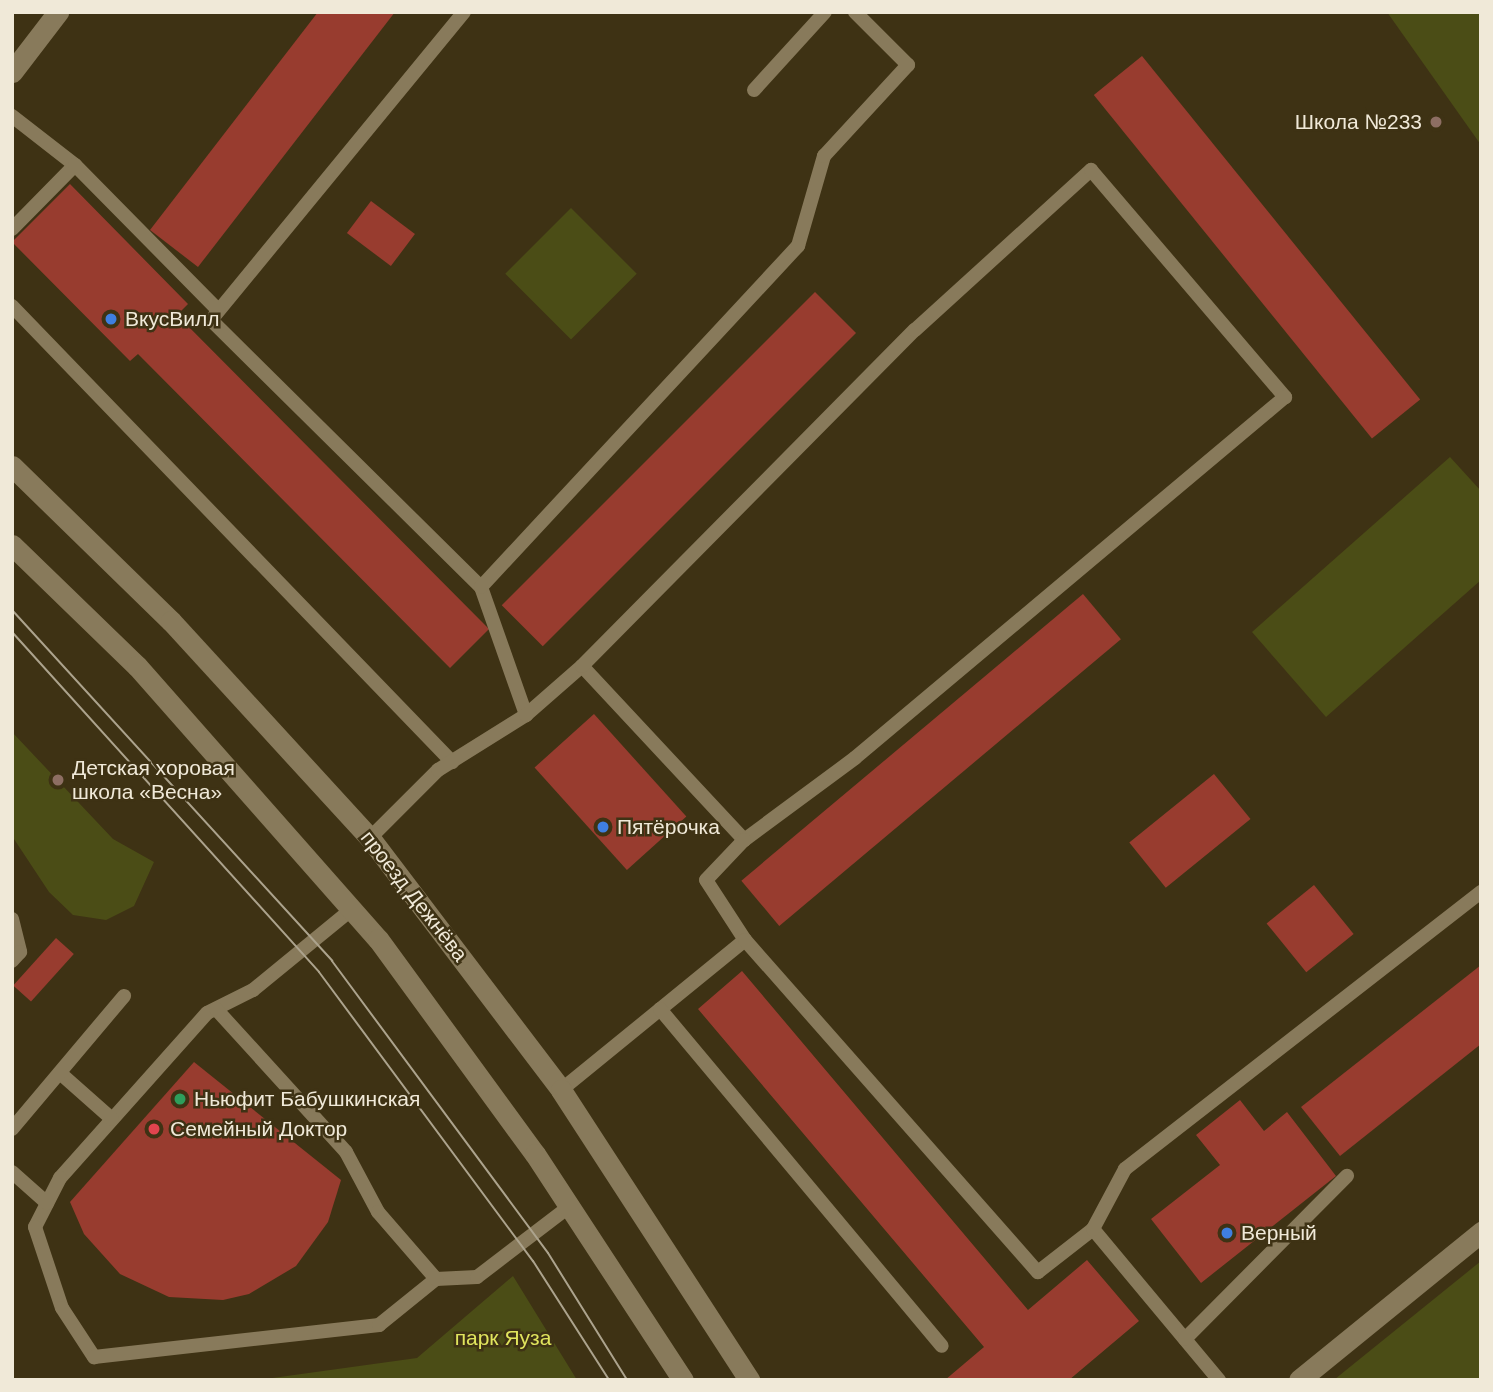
<!DOCTYPE html>
<html>
<head>
<meta charset="utf-8">
<style>
	body { margin:0 }
	#map { position:relative; width:1493px; height:1392px; overflow:hidden; background:#3e3214; font-family:Arial,sans-serif }
	div>[style] { position:absolute }
	.green>* { inset:0; background:#4b4d16; transform-origin:0 0 }
	.building>* { inset:0; background:#983c2f; transform-origin:0 0 }
	.lane>* { height:14px; margin:-7px; padding:0 7px; transform-origin:7px; border-radius:7px; background:#887a5b }
	.secondary>* { height:21px; margin:-10.5px; padding:0 10.5px; transform-origin:10.5px; border-radius:10.5px; background:#887a5b }
	.tram>* { height:2px; margin:-1px; padding:0 1px; transform-origin:1px; border-radius:1px; background:#aca38d }
	.dots>* { width:19px; height:19px; translate:-50% -50%; box-sizing:border-box; border:4px solid #3e3214; border-radius:50% }
	span { translate:-50% -50%; white-space:nowrap; text-align:center; line-height:1.15; -webkit-text-stroke:5px #3e3214; paint-order:stroke }
	.poi-label { font-size:21px; color:#f0e9d8 }
	.right { translate:-100% -50%; text-align:right }
	.left { translate:0 -50%; text-align:left }
	.street-label { font-size:21px; color:#f0e9d8 }
	.park-label { font-size:21px; color:#e0e45d }
	.frame { position:absolute; inset:0; border:14px solid #f0e9d8; pointer-events:none }
</style>
</head>
<body>
<div id="map">
	<div class="green">
		<div style="clip-path:polygon(1387px 12px,1481px 12px,1481px 145px)"></div>
		<div style="left:571px;top:208px;width:93px;height:93px;rotate:45deg"></div>
		<div style="clip-path:polygon(1450px 457px,1481px 491px,1481px 580px,1326px 717px,1252px 632px)"></div>
		<div style="clip-path:polygon(12px 732px,113px 839px,154px 862px,134px 906px,106px 920px,73px 915px,49px 892px,12px 836px)"></div>
		<div style="clip-path:polygon(1481px 1261px,1481px 1380px,1334px 1380px,1340px 1375px)"></div>
		<div style="clip-path:polygon(513px 1276px,577px 1380px,258px 1380px,417px 1358px)"></div>
	</div>
	<div class="building">
		<div style="clip-path:polygon(318px 12px,395px 12px,198px 267px,150px 230px)"></div>
		<div style="left:1142px;top:56px;width:442px;height:62px;rotate:51deg"></div>
		<div style="clip-path:polygon(70px 184px,188px 304px,177px 315px,489px 629px,450px 668px,138px 354px,130px 361px,12px 242px)"></div>
		<div style="left:371px;top:201px;width:55px;height:40px;rotate:37deg"></div>
		<div style="left:815px;top:292px;width:58px;height:443px;rotate:45deg"></div>
		<div style="left:1083px;top:594px;width:59px;height:446px;rotate:50deg"></div>
		<div style="left:594px;top:714px;width:138px;height:80px;rotate:48deg"></div>
		<div style="left:1214px;top:774px;width:58px;height:109px;rotate:51deg"></div>
		<div style="left:1314px;top:885px;width:63px;height:61px;rotate:51deg"></div>
		<div style="left:56px;top:938px;width:24px;height:64px;rotate:42deg"></div>
		<div style="clip-path:polygon(1481px 965px,1481px 1044px,1340px 1156px,1301px 1107px)"></div>
		<div style="clip-path:polygon(742px 971px,1028px 1310px,1087px 1260px,1139px 1321px,1069px 1380px,945px 1380px,984px 1347px,698px 1009px)"></div>
		<div style="clip-path:polygon(194px 1062px,341px 1180px,328px 1222px,296px 1266px,249px 1294px,223px 1300px,169px 1297px,120px 1274px,84px 1234px,70px 1202px)"></div>
		<div style="clip-path:polygon(1240px 1100px,1264px 1131px,1287px 1112px,1336px 1176px,1201px 1283px,1151px 1219px,1220px 1165px,1196px 1135px)"></div>
	</div>
	<div class="lane">
		<div style="left:464px;top:12px;width:399px;rotate:129.4deg"></div>
		<div style="left:211px;top:320px;width:380px;rotate:44.7deg"></div>
		<div style="left:481px;top:587px;width:136px;rotate:70.6deg"></div>
		<div style="left:754px;top:90px;width:105px;rotate:-47.7deg"></div>
		<div style="left:12px;top:116px;width:80px;rotate:37.9deg"></div>
		<div style="left:75px;top:165px;width:90px;rotate:134.5deg"></div>
		<div style="left:75px;top:165px;width:204px;rotate:45.4deg"></div>
		<div style="left:12px;top:306px;width:634px;rotate:46.02deg"></div>
		<div style="left:481px;top:587px;width:466px;rotate:-47.1deg"></div>
		<div style="left:798px;top:246px;width:94px;rotate:-73.9deg"></div>
		<div style="left:824px;top:156px;width:124px;rotate:-47.3deg"></div>
		<div style="left:908px;top:65px;width:75px;rotate:-135deg"></div>
		<div style="left:582px;top:666px;width:238px;rotate:47deg"></div>
		<div style="left:370px;top:838px;width:96px;rotate:-45deg"></div>
		<div style="left:438px;top:770px;width:104px;rotate:-32deg"></div>
		<div style="left:526px;top:715px;width:74px;rotate:-41.2deg"></div>
		<div style="left:582px;top:666px;width:473px;rotate:-45.3deg"></div>
		<div style="left:915px;top:330px;width:238px;rotate:-42.3deg"></div>
		<div style="left:1091px;top:170px;width:299px;rotate:49.5deg"></div>
		<div style="left:1285px;top:397px;width:561px;rotate:139.99deg"></div>
		<div style="left:855px;top:758px;width:138px;rotate:143.5deg"></div>
		<div style="left:744px;top:840px;width:55px;rotate:133.5deg"></div>
		<div style="left:706px;top:880px;width:72px;rotate:57deg"></div>
		<div style="left:745px;top:940px;width:237px;rotate:140.8deg"></div>
		<div style="left:352px;top:909px;width:128px;rotate:140.7deg"></div>
		<div style="left:253px;top:990px;width:51px;rotate:153.4deg"></div>
		<div style="left:207px;top:1013px;width:221px;rotate:131.7deg"></div>
		<div style="left:60px;top:1178px;width:55px;rotate:117deg"></div>
		<div style="left:35px;top:1227px;width:85px;rotate:71.6deg"></div>
		<div style="left:62px;top:1308px;width:59px;rotate:56.9deg"></div>
		<div style="left:94px;top:1357px;width:287px;rotate:-6.4deg"></div>
		<div style="left:379px;top:1325px;width:73px;rotate:-38.9deg"></div>
		<div style="left:436px;top:1279px;width:41px;rotate:-2.8deg"></div>
		<div style="left:477px;top:1277px;width:117px;rotate:-37.4deg"></div>
		<div style="left:12px;top:919px;width:34px;rotate:76deg"></div>
		<div style="left:20px;top:952px;width:12px;rotate:132deg"></div>
		<div style="left:745px;top:940px;width:443px;rotate:48.6deg"></div>
		<div style="left:1038px;top:1272px;width:70px;rotate:-38deg"></div>
		<div style="left:1093px;top:1229px;width:197px;rotate:50.2deg"></div>
		<div style="left:216px;top:1009px;width:193px;rotate:47.7deg"></div>
		<div style="left:346px;top:1152px;width:68px;rotate:61.9deg"></div>
		<div style="left:378px;top:1212px;width:89px;rotate:49.1deg"></div>
		<div style="left:660px;top:1009px;width:439px;rotate:50.1deg"></div>
		<div style="left:60px;top:1073px;width:69px;rotate:41.5deg"></div>
		<div style="left:12px;top:1129px;width:174px;rotate:-49.9deg"></div>
		<div style="left:12px;top:1172px;width:47px;rotate:41.5deg"></div>
		<div style="left:1093px;top:1229px;width:68px;rotate:-61.9deg"></div>
		<div style="left:1125px;top:1169px;width:451px;rotate:-37.9deg"></div>
		<div style="left:1185px;top:1339px;width:230px;rotate:-45.2deg"></div>
	</div>
	<div class="secondary">
		<div style="left:12px;top:72px;width:76px;rotate:-52.5deg"></div>
		<div style="left:12px;top:466px;width:222px;rotate:44.3deg"></div>
		<div style="left:171px;top:621px;width:294px;rotate:47.5deg"></div>
		<div style="left:370px;top:838px;width:316px;rotate:52.8deg"></div>
		<div style="left:561px;top:1090px;width:346px;rotate:57deg"></div>
		<div style="left:12px;top:545px;width:174px;rotate:44.1deg"></div>
		<div style="left:137px;top:666px;width:364px;rotate:48.6deg"></div>
		<div style="left:378px;top:939px;width:266px;rotate:53.9deg"></div>
		<div style="left:535px;top:1154px;width:270px;rotate:56.8deg"></div>
		<div style="left:1299px;top:1380px;width:235px;rotate:-39.1deg"></div>
	</div>
	<div class="tram">
		<div style="left:12px;top:610px;width:475px;rotate:47.6deg"></div>
		<div style="left:332px;top:961px;width:363px;rotate:53.5deg"></div>
		<div style="left:548px;top:1253px;width:150px;rotate:58.1deg"></div>
		<div style="left:12px;top:632px;width:458px;rotate:47.9deg"></div>
		<div style="left:319px;top:972px;width:360px;rotate:53.5deg"></div>
		<div style="left:533px;top:1261px;width:141px;rotate:57.4deg"></div>
	</div>
	<div class="dots">
		<div style="left:1436px;top:122px;background:#8d6e63"></div>
		<div style="left:111px;top:319px;background:#3f7fe0"></div>
		<div style="left:58px;top:780px;background:#8d6e63"></div>
		<div style="left:603px;top:827px;background:#3f7fe0"></div>
		<div style="left:180px;top:1099px;background:#2e9e5b"></div>
		<div style="left:154px;top:1129px;background:#e0444e"></div>
		<div style="left:1227px;top:1233px;background:#3f7fe0"></div>
	</div>
	<div class="poi-label">
		<span class="right" style="left:1422px;top:122px">Школа №233</span>
		<span class="left" style="left:125px;top:319px">ВкусВилл</span>
		<span class="left" style="left:72px;top:780px">Детская хоровая<br>школа «Весна»</span>
		<span class="left" style="left:617px;top:827px">Пятёрочка</span>
		<span class="left" style="left:194px;top:1099px">Ньюфит Бабушкинская</span>
		<span class="left" style="left:170px;top:1129px">Семейный Доктор</span>
		<span class="left" style="left:1241px;top:1233px">Верный</span>
	</div>
	<div class="street-label">
		<span style="left:414px;top:896px;rotate:52deg">проезд Дежнёва</span>
	</div>
	<div class="park-label">
		<span style="left:503px;top:1338px">парк Яуза</span>
	</div>
	<div class="frame"></div>
</div>
</body>
</html>
